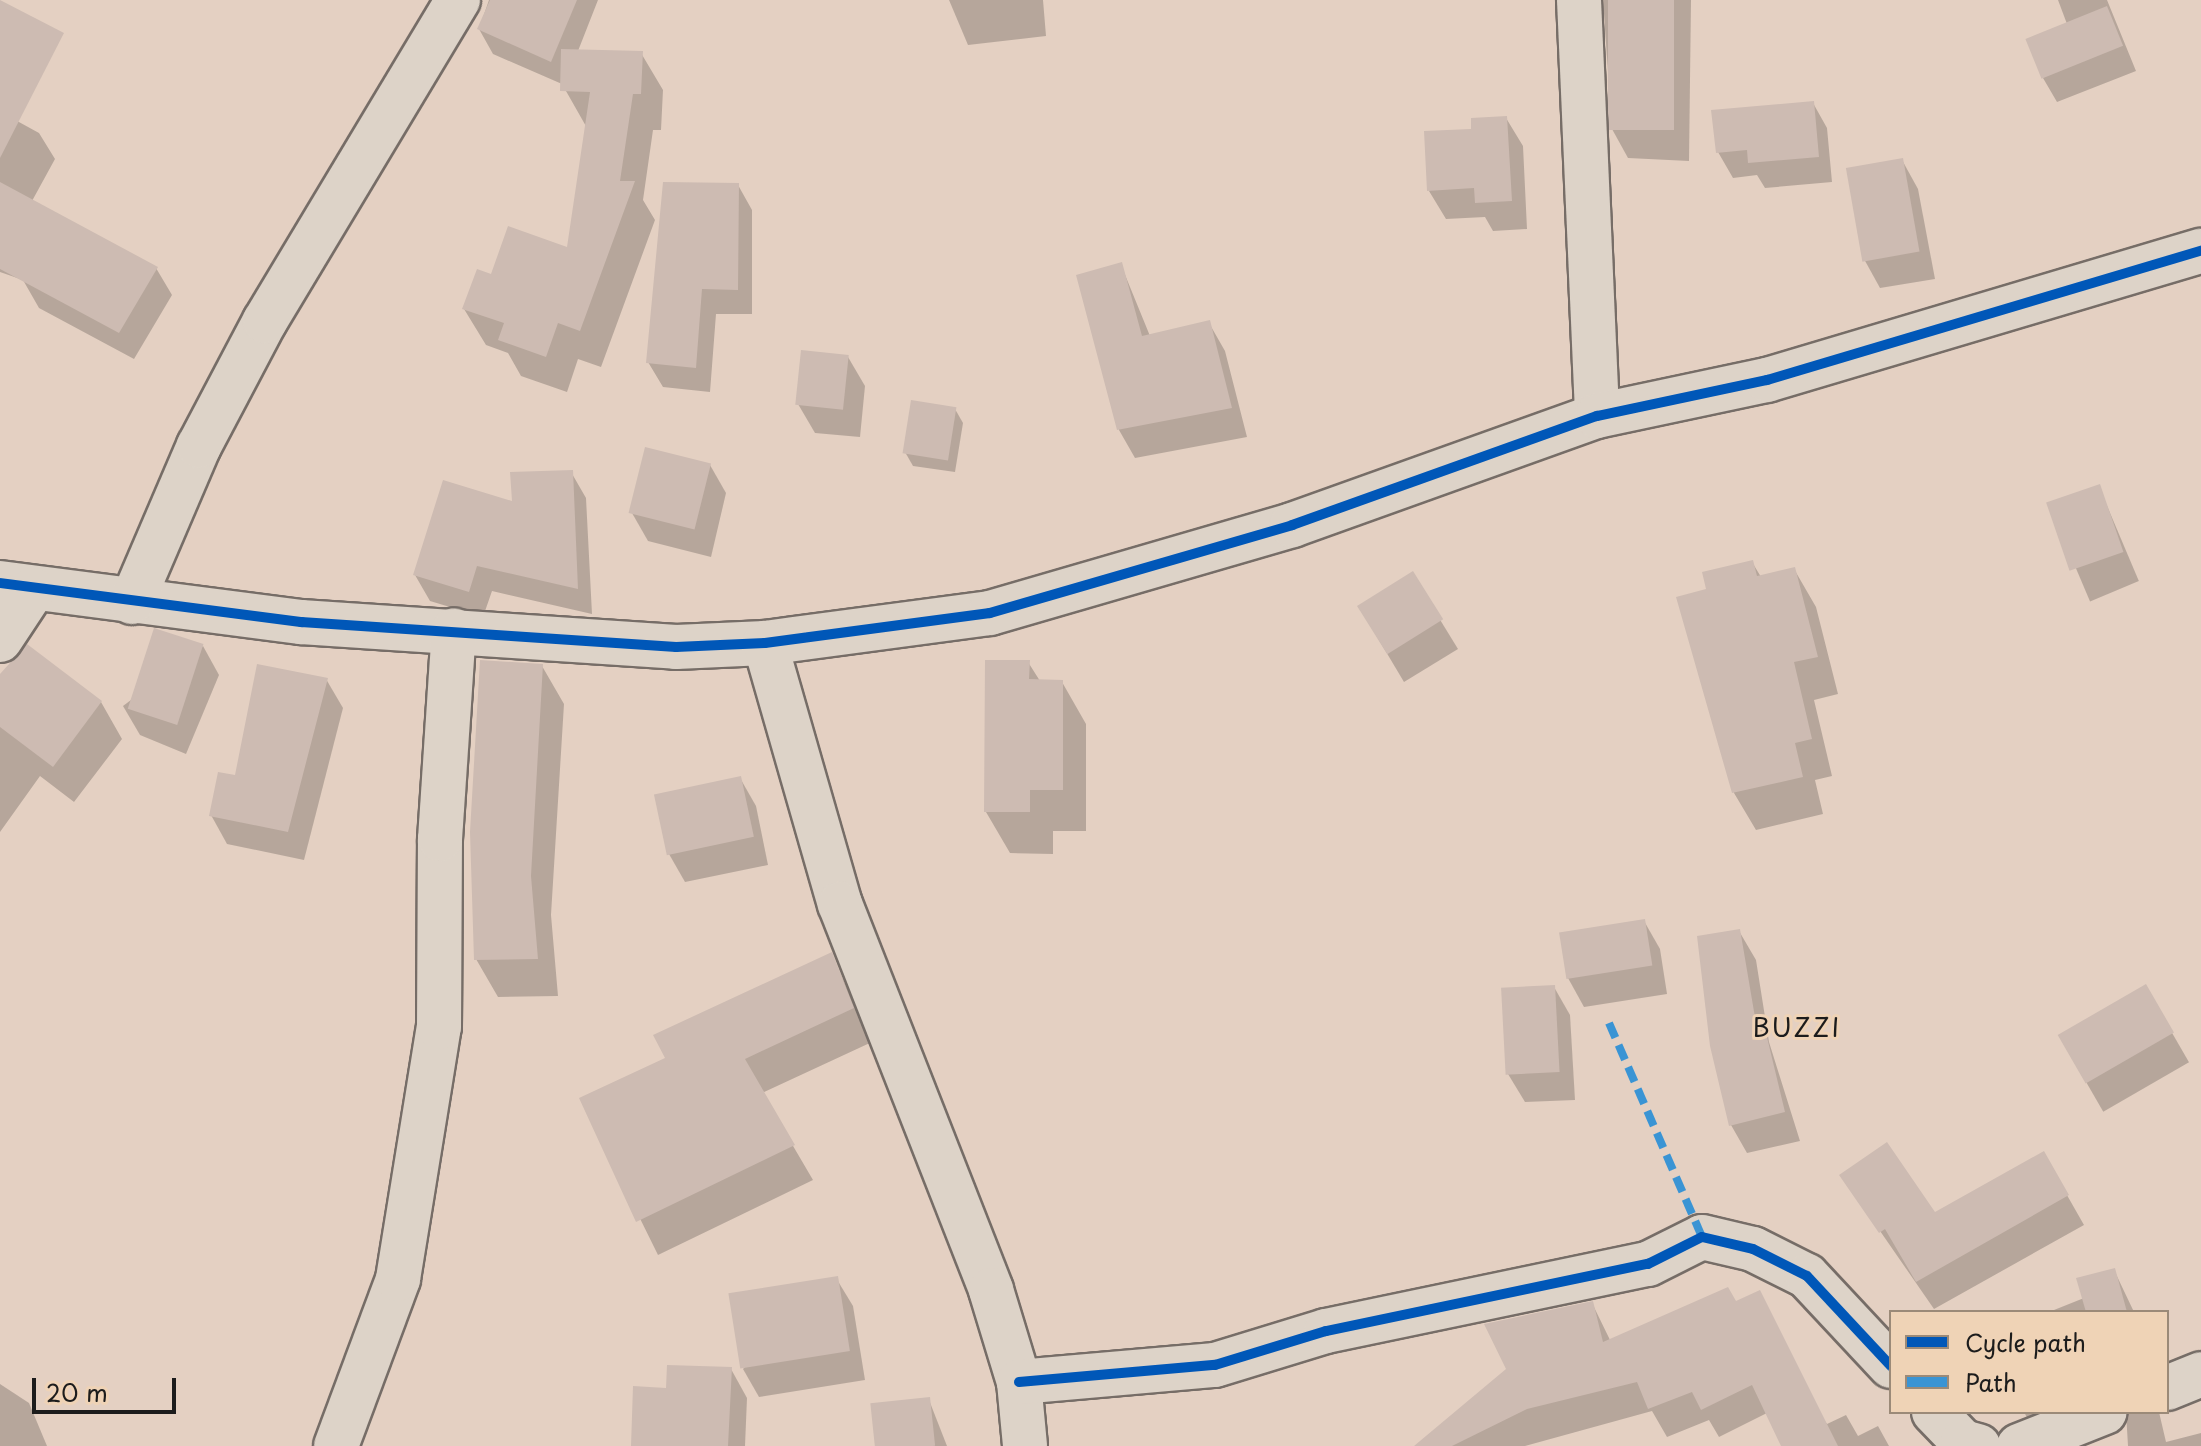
<!DOCTYPE html>
<html>
<head>
<meta charset="utf-8">
<style>
	body { margin:0 }
	#map { position:relative; width:2201px; height:1446px; overflow:hidden; background:#e4d0c2; font-family:"Playpen Sans",sans-serif }
	div>[style] { position:absolute }
	.shadow>* { inset:0; background:#0003; transform-origin:0 0 }
	.building>* { inset:0; background:#cdbbb2; transform-origin:0 0 }
	.roads { filter:drop-shadow(2px 0 #766d67) drop-shadow(-2px 0 #766d67) drop-shadow(0 2px #766d67) drop-shadow(0 -2px #766d67) }
	.street>* { height:44px; margin:-22px; padding:0 22px; transform-origin:22px; border-radius:22px; background:#ddd3c8 }
	.quiet>* { height:8px; margin-top:-4px; transform-origin:0; background:repeating-linear-gradient(90deg,#3a94d4 0 16px,transparent 0 24px) }
	.cycleway>* { height:10px; margin:-5px; padding:0 5px; transform-origin:5px; border-radius:5px; background:#0057b8 }
	span { translate:-50% -50%; white-space:nowrap; text-align:center; line-height:1.15; -webkit-text-stroke:6px #efd3b6; paint-order:stroke }
	.quarter-label { font-size:26px; color:#1c1c1c; letter-spacing:2px }
	.legend { position:absolute; left:1889px; top:1310px; width:280px; height:104px; box-sizing:border-box; background:#efd3b6; border:2px solid #9b8a78; margin:0; padding:10px 14px; list-style:none; font-size:24px; color:#1c1c1c }
	.legend li { display:flex; align-items:center; gap:16px; height:40px }
	.legend b { width:40px; border:2px solid #9b8a78 }
	.scale { position:absolute; left:32px; top:1378px; width:144px; height:36px; box-sizing:border-box; border:4px solid #1c1c1c; border-top:0; padding-left:10px; font-size:24px; line-height:28px; white-space:nowrap; color:#1c1c1c; -webkit-text-stroke:6px #efd3b6; paint-order:stroke }
</style>
</head>
<body>
<div id="map">
	<div class="shadow">
		<div style="clip-path:polygon(489px 0,598px 0,578px 51px,641px 53px,663px 90px,661px 130px,653px 130px,643px 200px,655px 220px,601px 367px,578px 359px,567px 392px,521px 376px,508px 353px,486px 345px,464px 309px,492px 277px,568px 249px,587px 128px,562px 84px,493px 54px,479px 29px)"></div>
		<div style="clip-path:polygon(949px 0,1043px 0,1046px 36px,968px 45px)"></div>
		<div style="clip-path:polygon(1603px 0,1691px 0,1689px 161px,1628px 158px,1612px 129px)"></div>
		<div style="clip-path:polygon(2058px 0,2107px 0,2136px 71px,2057px 102px,2043px 78px,2067px 24px)"></div>
		<div style="clip-path:polygon(1813px 103px,1827px 128px,1832px 182px,1765px 188px,1757px 175px,1733px 178px,1718px 152px)"></div>
		<div style="clip-path:polygon(8px 116px,39px 133px,55px 159px,32px 201px,156px 268px,172px 295px,134px 359px,39px 308px,23px 280px,0 272px,0 132px)"></div>
		<div style="clip-path:polygon(1506px 118px,1523px 146px,1527px 229px,1493px 231px,1485px 217px,1446px 219px,1429px 191px,1473px 131px)"></div>
		<div style="clip-path:polygon(1902px 160px,1918px 189px,1935px 279px,1880px 288px,1864px 259px)"></div>
		<div style="clip-path:polygon(738px 185px,752px 210px,752px 314px,716px 314px,710px 392px,663px 387px,648px 362px)"></div>
		<div style="clip-path:polygon(1121px 265px,1150px 336px,1209px 323px,1225px 351px,1247px 437px,1135px 458px,1119px 430px)"></div>
		<div style="clip-path:polygon(848px 357px,865px 386px,860px 437px,815px 433px,798px 404px)"></div>
		<div style="clip-path:polygon(955px 409px,963px 423px,955px 472px,913px 466px,905px 452px)"></div>
		<div style="clip-path:polygon(710px 465px,726px 493px,711px 557px,648px 541px,632px 513px)"></div>
		<div style="clip-path:polygon(571px 472px,586px 498px,592px 614px,492px 591px,483px 617px,430px 601px,415px 575px)"></div>
		<div style="left:2099px;top:487px;width:102px;height:53px;rotate:67deg"></div>
		<div style="clip-path:polygon(1752px 562px,1761px 577px,1794px 569px,1816px 607px,1838px 694px,1814px 700px,1832px 776px,1815px 780px,1823px 814px,1756px 830px,1734px 793px,1678px 599px,1709px 591px)"></div>
		<div style="clip-path:polygon(1412px 574px,1458px 649px,1404px 682px,1376px 635px)"></div>
		<div style="clip-path:polygon(203px 646px,219px 675px,186px 754px,140px 735px,123px 706px)"></div>
		<div style="clip-path:polygon(28px 647px,101px 702px,122px 739px,74px 802px,40px 776px,0 832px,0 685px)"></div>
		<div style="clip-path:polygon(1028px 662px,1040px 681px,1062px 682px,1086px 724px,1086px 831px,1053px 831px,1053px 854px,1010px 853px,986px 812px)"></div>
		<div style="clip-path:polygon(542px 666px,564px 704px,551px 915px,558px 996px,498px 997px,476px 959px)"></div>
		<div style="clip-path:polygon(326px 679px,343px 708px,304px 860px,227px 844px,211px 815px)"></div>
		<div style="clip-path:polygon(740px 778px,756px 806px,768px 865px,685px 882px,669px 854px)"></div>
		<div style="clip-path:polygon(1644px 921px,1660px 949px,1667px 994px,1584px 1007px,1568px 978px)"></div>
		<div style="clip-path:polygon(1739px 931px,1756px 960px,1769px 1042px,1800px 1141px,1747px 1153px,1731px 1125px)"></div>
		<div style="clip-path:polygon(831px 954px,872px 1042px,762px 1093px,813px 1180px,658px 1255px,581px 1099px,668px 1059px)"></div>
		<div style="left:2145px;top:986px;width:88px;height:99px;rotate:60deg"></div>
		<div style="clip-path:polygon(1554px 987px,1570px 1015px,1575px 1100px,1525px 1102px,1508px 1074px)"></div>
		<div style="clip-path:polygon(2043px 1153px,2084px 1225px,1934px 1309px,1842px 1176px,1935px 1215px)"></div>
		<div style="clip-path:polygon(2114px 1270px,2134px 1312px,2049px 1312px,2084px 1298px)"></div>
		<div style="clip-path:polygon(836px 1278px,853px 1306px,865px 1380px,759px 1397px,743px 1369px)"></div>
		<div style="clip-path:polygon(1592px 1303px,1610px 1340px,1736px 1303px,1827px 1424px,1846px 1415px,1858px 1436px,1878px 1426px,1889px 1446px,1787px 1446px,1769px 1412px,1719px 1437px,1709px 1420px,1667px 1437px,1652px 1411px,1525px 1446px,1417px 1446px)"></div>
		<div style="clip-path:polygon(731px 1369px,747px 1398px,745px 1446px,633px 1446px,668px 1390px)"></div>
		<div style="clip-path:polygon(0 1384px,29px 1403px,47px 1446px,0 1446px)"></div>
		<div style="clip-path:polygon(929px 1400px,947px 1446px,876px 1446px)"></div>
		<div style="clip-path:polygon(2024px 1412px,2117px 1412px,2041px 1443px)"></div>
		<div style="clip-path:polygon(2159px 1412px,2166px 1442px,2201px 1433px,2201px 1446px,2128px 1446px,2126px 1412px)"></div>
	</div>
	<div class="building">
		<div style="clip-path:polygon(0 0,64px 33px,0 158px)"></div>
		<div style="clip-path:polygon(490px 0,577px 0,551px 62px,477px 29px)"></div>
		<div style="left:1608px;top:0;width:66px;height:130px"></div>
		<div style="left:2107px;top:6px;width:43px;height:88px;rotate:68deg"></div>
		<div style="clip-path:polygon(561px 49px,643px 51px,641px 94px,633px 94px,620px 181px,635px 181px,580px 331px,558px 323px,546px 357px,498px 340px,504px 323px,462px 309px,477px 269px,491px 274px,508px 226px,567px 247px,590px 92px,560px 91px)"></div>
		<div style="clip-path:polygon(1814px 101px,1819px 157px,1748px 163px,1747px 150px,1716px 153px,1711px 110px)"></div>
		<div style="clip-path:polygon(1507px 116px,1512px 201px,1475px 203px,1474px 188px,1427px 191px,1424px 131px,1471px 129px,1471px 118px)"></div>
		<div style="left:1903px;top:158px;width:95px;height:58px;rotate:80deg"></div>
		<div style="clip-path:polygon(0 182px,158px 267px,119px 333px,0 269px)"></div>
		<div style="clip-path:polygon(663px 182px,739px 183px,738px 290px,702px 289px,696px 368px,646px 363px)"></div>
		<div style="clip-path:polygon(1122px 262px,1142px 336px,1210px 320px,1232px 408px,1117px 430px,1076px 275px)"></div>
		<div style="left:801px;top:350px;width:48px;height:55px;rotate:6deg"></div>
		<div style="left:911px;top:400px;width:46px;height:54px;rotate:9deg"></div>
		<div style="left:645px;top:447px;width:68px;height:68px;rotate:14deg"></div>
		<div style="clip-path:polygon(573px 470px,578px 589px,477px 566px,469px 592px,413px 575px,443px 480px,512px 501px,510px 472px)"></div>
		<div style="left:2100px;top:484px;width:72px;height:57px;rotate:71deg"></div>
		<div style="clip-path:polygon(1753px 560px,1757px 576px,1795px 567px,1818px 657px,1794px 662px,1812px 739px,1795px 743px,1803px 777px,1732px 793px,1676px 597px,1706px 589px,1702px 572px)"></div>
		<div style="left:1413px;top:571px;width:57px;height:66px;rotate:58deg"></div>
		<div style="left:154px;top:628px;width:52px;height:85px;rotate:18deg"></div>
		<div style="clip-path:polygon(27px 644px,102px 701px,53px 767px,0 727px,0 674px)"></div>
		<div style="clip-path:polygon(480px 660px,543px 664px,531px 876px,538px 959px,474px 960px,470px 832px)"></div>
		<div style="clip-path:polygon(985px 660px,1030px 660px,1029px 679px,1063px 680px,1063px 790px,1030px 790px,1030px 812px,984px 812px)"></div>
		<div style="clip-path:polygon(257px 664px,328px 678px,288px 832px,209px 816px,218px 772px,235px 775px)"></div>
		<div style="left:741px;top:776px;width:62px;height:89px;rotate:78deg"></div>
		<div style="left:1645px;top:919px;width:47px;height:87px;rotate:81deg"></div>
		<div style="clip-path:polygon(1740px 929px,1758px 1035px,1766px 1033px,1785px 1112px,1729px 1126px,1710px 1046px,1697px 936px)"></div>
		<div style="clip-path:polygon(832px 952px,854px 1008px,745px 1059px,795px 1145px,636px 1222px,579px 1098px,665px 1058px,653px 1035px)"></div>
		<div style="left:2146px;top:984px;width:56px;height:102px;rotate:60deg"></div>
		<div style="left:1555px;top:985px;width:87px;height:54px;rotate:87deg"></div>
		<div style="clip-path:polygon(1887px 1142px,1935px 1212px,2044px 1151px,2069px 1195px,1916px 1282px,1885px 1229px,1879px 1233px,1839px 1175px)"></div>
		<div style="clip-path:polygon(2115px 1268px,2127px 1312px,2086px 1312px,2076px 1278px)"></div>
		<div style="left:838px;top:1276px;width:76px;height:111px;rotate:81deg"></div>
		<div style="clip-path:polygon(1728px 1287px,1736px 1301px,1760px 1290px,1838px 1446px,1781px 1446px,1752px 1385px,1701px 1410px,1692px 1392px,1648px 1409px,1637px 1382px,1527px 1409px,1452px 1446px,1414px 1446px,1506px 1369px,1484px 1324px,1593px 1301px,1603px 1342px)"></div>
		<div style="clip-path:polygon(667px 1365px,732px 1367px,728px 1446px,631px 1446px,633px 1386px,666px 1388px)"></div>
		<div style="left:930px;top:1397px;width:49px;height:60px;rotate:84deg"></div>
	</div>
	<div class="roads">
		<div class="street">
			<div style="left:1579px;top:0;width:416px;rotate:87.5deg"></div>
			<div style="left:0;top:583px;width:304px;rotate:7.4deg"></div>
			<div style="left:301px;top:622px;width:376px;rotate:3.8deg"></div>
			<div style="left:676px;top:647px;width:89px;rotate:-2.6deg"></div>
			<div style="left:765px;top:643px;width:227px;rotate:-7.6deg"></div>
			<div style="left:990px;top:613px;width:315px;rotate:-16.2deg"></div>
			<div style="left:1292px;top:525px;width:324px;rotate:-19.7deg"></div>
			<div style="left:1597px;top:416px;width:174px;rotate:-12deg"></div>
			<div style="left:1767px;top:380px;width:453px;rotate:-16.6deg"></div>
			<div style="left:132px;top:602px;width:170px;rotate:-66.8deg"></div>
			<div style="left:199px;top:446px;width:141px;rotate:-62.2deg"></div>
			<div style="left:265px;top:321px;width:375px;rotate:-59deg"></div>
			<div style="left:0;top:640px;width:60px;rotate:-56.6deg"></div>
			<div style="left:765px;top:643px;width:272px;rotate:74deg"></div>
			<div style="left:840px;top:904px;width:414px;rotate:68.6deg"></div>
			<div style="left:991px;top:1290px;width:96px;rotate:73.1deg"></div>
			<div style="left:1019px;top:1382px;width:64px;rotate:84.6deg"></div>
			<div style="left:1019px;top:1382px;width:197px;rotate:-5deg"></div>
			<div style="left:1215px;top:1365px;width:116px;rotate:-17deg"></div>
			<div style="left:1326px;top:1331px;width:329px;rotate:-11.8deg"></div>
			<div style="left:1648px;top:1264px;width:60px;rotate:-26.6deg"></div>
			<div style="left:1702px;top:1237px;width:52px;rotate:13.2deg"></div>
			<div style="left:1753px;top:1249px;width:60px;rotate:26.6deg"></div>
			<div style="left:1807px;top:1276px;width:123px;rotate:47deg"></div>
			<div style="left:2167px;top:1388px;width:37px;rotate:-22deg"></div>
			<div style="left:1934px;top:1412px;width:42px;rotate:46deg"></div>
			<div style="left:1963px;top:1442px;width:16px;rotate:15deg"></div>
			<div style="left:336px;top:1446px;width:178px;rotate:-69.6deg"></div>
			<div style="left:398px;top:1279px;width:255px;rotate:-80.8deg"></div>
			<div style="left:439px;top:1027px;width:188px;rotate:-89.7deg"></div>
			<div style="left:440px;top:839px;width:209px;rotate:-86.2deg"></div>
			<div style="left:2019px;top:1446px;width:92px;rotate:-21.6deg"></div>
		</div>
	</div>
	<div class="quiet">
		<div style="left:1609px;top:1023px;width:233px;rotate:66.5deg"></div>
	</div>
	<div class="cycleway">
		<div style="left:0;top:583px;width:304px;rotate:7.4deg"></div>
		<div style="left:301px;top:622px;width:376px;rotate:3.8deg"></div>
		<div style="left:676px;top:647px;width:89px;rotate:-2.6deg"></div>
		<div style="left:765px;top:643px;width:227px;rotate:-7.6deg"></div>
		<div style="left:990px;top:613px;width:315px;rotate:-16.2deg"></div>
		<div style="left:1292px;top:525px;width:324px;rotate:-19.7deg"></div>
		<div style="left:1597px;top:416px;width:174px;rotate:-12deg"></div>
		<div style="left:1767px;top:380px;width:453px;rotate:-16.6deg"></div>
		<div style="left:1019px;top:1382px;width:197px;rotate:-5deg"></div>
		<div style="left:1215px;top:1365px;width:116px;rotate:-17deg"></div>
		<div style="left:1326px;top:1331px;width:329px;rotate:-11.8deg"></div>
		<div style="left:1648px;top:1264px;width:60px;rotate:-26.6deg"></div>
		<div style="left:1702px;top:1237px;width:52px;rotate:13.2deg"></div>
		<div style="left:1753px;top:1249px;width:60px;rotate:26.6deg"></div>
		<div style="left:1807px;top:1276px;width:123px;rotate:47deg"></div>
	</div>
	<div class="quarter-label">
		<span style="left:1797px;top:1027px">BUZZI</span>
	</div>
	<ul class="legend">
	<li><b style="height:10px;background:#0057b8"></b>Cycle path</li>
	<li><b style="height:10px;background:#3a94d4"></b>Path</li>
	</ul>
	<div class="scale">20 m</div>
</div>
</body>
</html>
